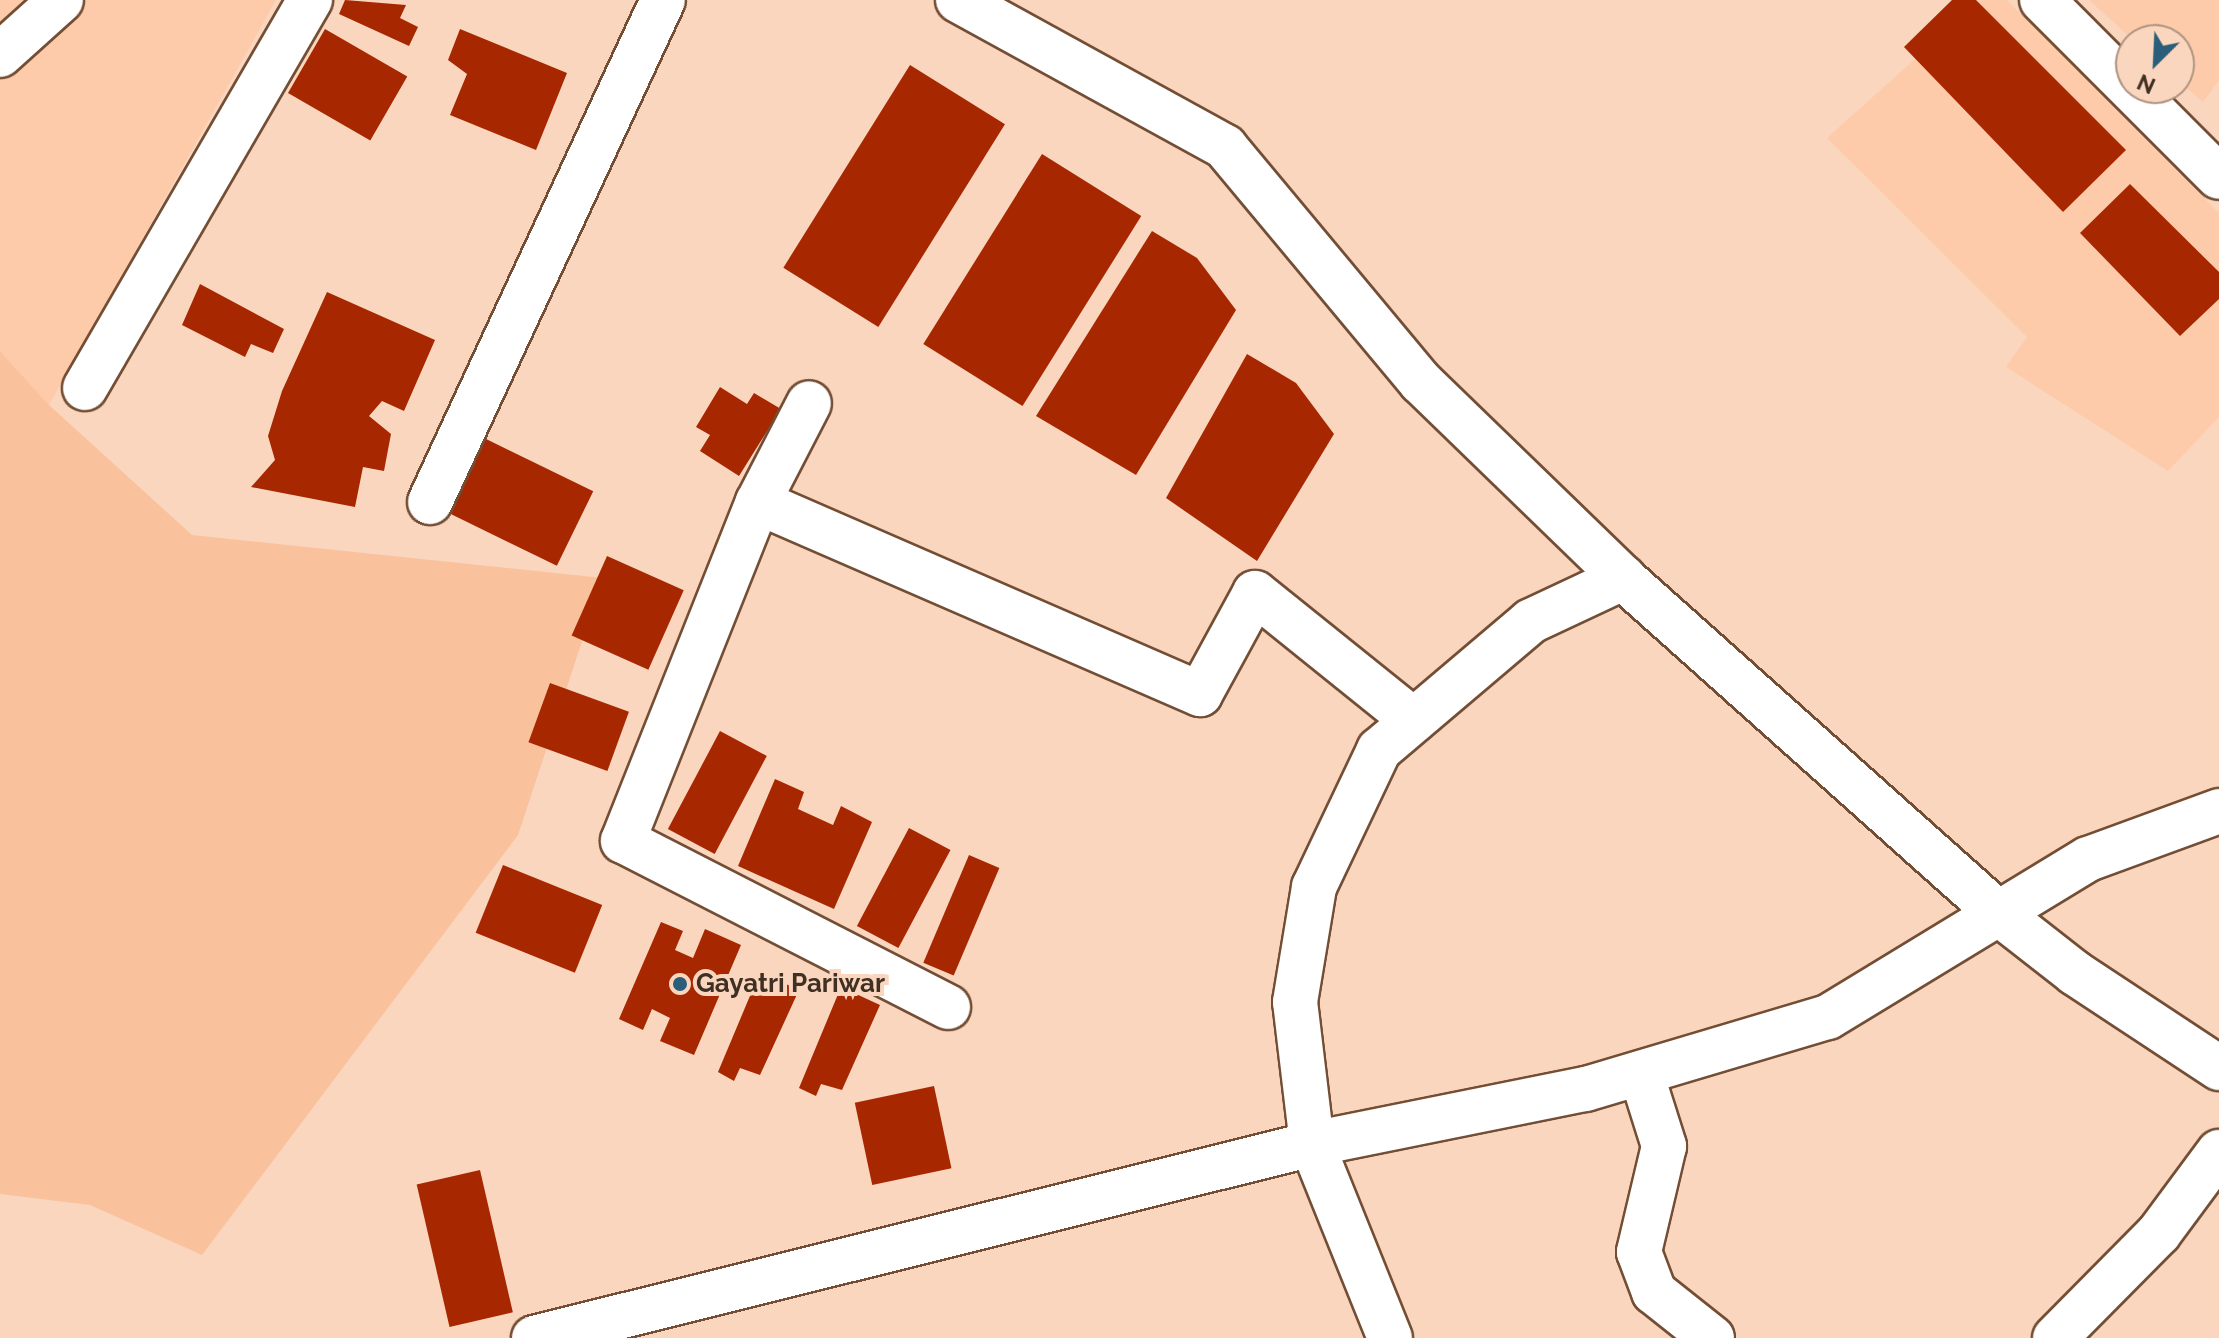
<!DOCTYPE html>
<html>
<head>
<meta charset="utf-8">
<style>
	body { margin:0 }
	#map { position:relative; width:2219px; height:1338px; overflow:hidden; background:#fad6bf; font-family:Raleway,sans-serif }
	div>[style] { position:absolute }
	.built>* { inset:0; background:#fdcba9 }
	.green>* { inset:0; background:#f9c29d }
	.building>* { inset:0; background:#a72700; transform-origin:0 0 }
	.roads { filter:drop-shadow(2px 0 #734e35) drop-shadow(-2px 0 #734e35) drop-shadow(0 2px #734e35) drop-shadow(0 -2px #734e35) }
	.minor>* { height:44px; margin:-22px; padding:0 22px; transform-origin:22px; border-radius:22px; background:#fff }
	.dots>* { width:22px; height:22px; translate:-50% -50%; box-sizing:border-box; border:4px solid #fad6bf; border-radius:50% }
	span { translate:-50% -50%; white-space:nowrap; text-align:center; line-height:1.15; -webkit-text-stroke:8px #fad6bf; paint-order:stroke }
	.poi-label { font-size:26px; color:#402f23; font-weight:700 }
	.left { translate:0 -50%; text-align:left }
	.north { position:absolute; left:2115px; top:24px; width:80px; height:80px; box-sizing:border-box; background:#fad6bf; border:2px solid #b09381; border-radius:50%; rotate:204deg; font-size:22px; font-weight:700; line-height:32px; text-align:center; color:#402f23 }
	.north::after { content:''; display:block; margin:auto; width:28px; height:36px; background:#2a5e7a; clip-path:polygon(50% 0,100% 100%,50% 72%,0 100%) }
</style>
</head>
<body>
<div id="map">
	<div class="built">
		<div style="clip-path:polygon(0 0,276px 0,49px 405px,0 351px)"></div>
		<div style="clip-path:polygon(1981px 0,2007px 0,2219px 213px,2219px 417px,2168px 471px,2006px 367px,2027px 337px,1827px 138px)"></div>
		<div style="clip-path:polygon(2089px 0,2219px 0,2219px 80px,2203px 102px,2179px 81px,2179px 40px,2133px 40px)"></div>
	</div>
	<div class="green">
		<div style="clip-path:polygon(0 351px,49px 405px,192px 535px,603px 578px,518px 835px,202px 1255px,90px 1205px,0 1194px)"></div>
	</div>
	<div class="building">
		<div style="clip-path:polygon(345px 0,406px 5px,400px 18px,418px 27px,409px 46px,339px 14px)"></div>
		<div style="clip-path:polygon(1952px 0,1976px 0,2126px 150px,2063px 212px,1904px 47px)"></div>
		<div style="left:325px;top:29px;width:95px;height:74px;rotate:30deg"></div>
		<div style="clip-path:polygon(460px 29px,567px 73px,536px 150px,450px 115px,467px 74px,448px 60px)"></div>
		<div style="left:910px;top:65px;width:112px;height:239px;rotate:32deg"></div>
		<div style="left:1042px;top:154px;width:117px;height:224px;rotate:32deg"></div>
		<div style="clip-path:polygon(2130px 184px,2219px 272px,2219px 299px,2180px 336px,2080px 233px)"></div>
		<div style="clip-path:polygon(1152px 231px,1197px 258px,1236px 310px,1136px 475px,1036px 416px)"></div>
		<div style="clip-path:polygon(200px 284px,284px 329px,273px 353px,251px 344px,245px 357px,182px 325px)"></div>
		<div style="clip-path:polygon(327px 292px,435px 340px,404px 411px,382px 401px,369px 416px,391px 434px,384px 471px,363px 467px,355px 507px,251px 487px,275px 460px,268px 436px,282px 391px)"></div>
		<div style="clip-path:polygon(1247px 354px,1296px 383px,1334px 434px,1257px 561px,1166px 498px)"></div>
		<div style="clip-path:polygon(720px 387px,747px 404px,754px 393px,781px 409px,739px 476px,700px 451px,710px 435px,696px 427px)"></div>
		<div style="left:480px;top:436px;width:126px;height:83px;rotate:26deg"></div>
		<div style="left:607px;top:556px;width:84px;height:87px;rotate:24deg"></div>
		<div style="left:550px;top:683px;width:84px;height:63px;rotate:20deg"></div>
		<div style="left:720px;top:731px;width:53px;height:111px;rotate:28deg"></div>
		<div style="clip-path:polygon(775px 779px,804px 792px,798px 809px,833px 825px,841px 806px,872px 822px,834px 909px,738px 866px)"></div>
		<div style="left:909px;top:828px;width:47px;height:111px;rotate:28deg"></div>
		<div style="left:969px;top:855px;width:33px;height:117px;rotate:23deg"></div>
		<div style="left:503px;top:865px;width:107px;height:73px;rotate:22deg"></div>
		<div style="clip-path:polygon(661px 922px,683px 931px,675px 950px,693px 958px,705px 929px,741px 945px,694px 1055px,660px 1041px,670px 1018px,652px 1009px,643px 1030px,619px 1019px)"></div>
		<div style="clip-path:polygon(760px 972px,799px 990px,760px 1075px,740px 1068px,734px 1081px,718px 1072px)"></div>
		<div style="clip-path:polygon(841px 987px,880px 1005px,842px 1090px,821px 1084px,816px 1096px,799px 1088px)"></div>
		<div style="left:934px;top:1086px;width:84px;height:81px;rotate:78deg"></div>
		<div style="left:480px;top:1170px;width:146px;height:65px;rotate:77deg"></div>
	</div>
	<div class="roads">
		<div class="minor">
			<div style="left:958px;top:0;width:305px;rotate:28.8deg"></div>
			<div style="left:1225px;top:147px;width:306px;rotate:50.2deg"></div>
			<div style="left:1421px;top:382px;width:281px;rotate:44.1deg"></div>
			<div style="left:1623px;top:578px;width:501px;rotate:41.77deg"></div>
			<div style="left:1997px;top:912px;width:99px;rotate:38deg"></div>
			<div style="left:2075px;top:973px;width:173px;rotate:33.4deg"></div>
			<div style="left:2042px;top:0;width:250px;rotate:45deg"></div>
			<div style="left:0;top:55px;width:82px;rotate:-42deg"></div>
			<div style="left:85px;top:388px;width:449px;rotate:-59.9deg"></div>
			<div style="left:430px;top:502px;width:553px;rotate:-65.1deg"></div>
			<div style="left:758px;top:502px;width:111px;rotate:-62.7deg"></div>
			<div style="left:948px;top:1007px;width:365px;rotate:-152.9deg"></div>
			<div style="left:623px;top:841px;width:365px;rotate:-68.3deg"></div>
			<div style="left:758px;top:502px;width:482px;rotate:23.5deg"></div>
			<div style="left:1200px;top:694px;width:115px;rotate:-61.4deg"></div>
			<div style="left:1255px;top:593px;width:203px;rotate:38.8deg"></div>
			<div style="left:1641px;top:1073px;width:77px;rotate:72.5deg"></div>
			<div style="left:1664px;top:1146px;width:109px;rotate:103.3deg"></div>
			<div style="left:1639px;top:1252px;width:43px;rotate:69.4deg"></div>
			<div style="left:1654px;top:1292px;width:74px;rotate:38.4deg"></div>
			<div style="left:534px;top:1338px;width:802px;rotate:-14deg"></div>
			<div style="left:1312px;top:1144px;width:279px;rotate:-11.4deg"></div>
			<div style="left:1586px;top:1089px;width:252px;rotate:-16.6deg"></div>
			<div style="left:1828px;top:1017px;width:304px;rotate:-31.3deg"></div>
			<div style="left:2088px;top:859px;width:140px;rotate:-20.1deg"></div>
			<div style="left:1390px;top:1338px;width:209px;rotate:-111.9deg"></div>
			<div style="left:1312px;top:1144px;width:143px;rotate:-96.8deg"></div>
			<div style="left:1295px;top:1002px;width:117px;rotate:-80.6deg"></div>
			<div style="left:1314px;top:887px;width:152px;rotate:-64.6deg"></div>
			<div style="left:1379px;top:750px;width:199px;rotate:-40.3deg"></div>
			<div style="left:1531px;top:621px;width:102px;rotate:-25.1deg"></div>
			<div style="left:2055px;top:1338px;width:148px;rotate:-45.3deg"></div>
			<div style="left:2159px;top:1233px;width:101px;rotate:-53.5deg"></div>
		</div>
	</div>
	<div class="dots">
		<div style="left:680px;top:984px;background:#2a5e7a"></div>
	</div>
	<div class="poi-label">
		<span class="left" style="left:696px;top:984px">Gayatri Pariwar</span>
	</div>
	<div class="north">N</div>
</div>
</body>
</html>
